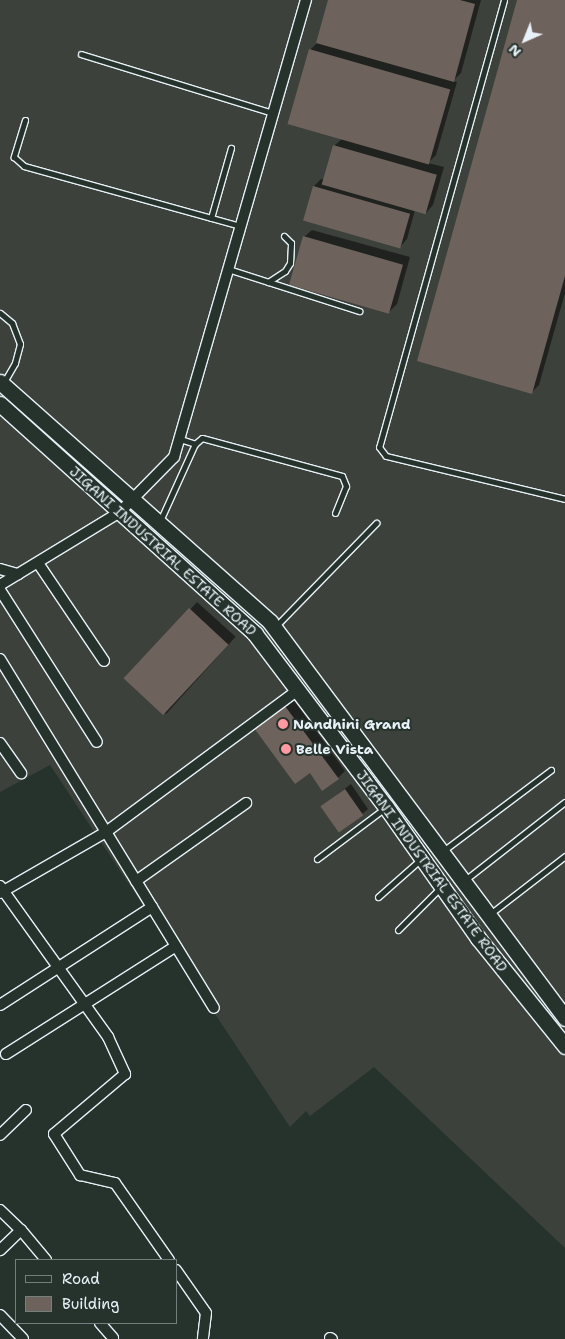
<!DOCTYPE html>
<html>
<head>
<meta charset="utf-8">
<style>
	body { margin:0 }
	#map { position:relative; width:565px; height:1339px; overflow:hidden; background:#26332d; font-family:"Shantell Sans",sans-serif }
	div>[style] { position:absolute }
	.built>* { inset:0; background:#3c413b }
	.shadow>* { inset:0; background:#0007; transform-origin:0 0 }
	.building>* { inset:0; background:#6e625c; transform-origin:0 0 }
	.roads { filter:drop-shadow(1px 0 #e8f1f8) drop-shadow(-1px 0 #e8f1f8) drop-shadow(0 1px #e8f1f8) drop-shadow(0 -1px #e8f1f8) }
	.service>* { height:5px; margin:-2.5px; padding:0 2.5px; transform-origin:2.5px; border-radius:2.5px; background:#26332d }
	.minor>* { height:10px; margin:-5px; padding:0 5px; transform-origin:5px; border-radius:5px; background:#26332d }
	.secondary>* { height:15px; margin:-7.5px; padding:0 7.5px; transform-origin:7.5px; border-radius:7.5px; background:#26332d }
	.dots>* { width:14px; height:14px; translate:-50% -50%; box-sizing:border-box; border:2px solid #26332d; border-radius:50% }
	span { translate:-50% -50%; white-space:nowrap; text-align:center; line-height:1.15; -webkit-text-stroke:4px #26332d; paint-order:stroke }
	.street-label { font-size:14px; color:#e8f1f8 }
	.poi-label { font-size:14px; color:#e8f1f8; font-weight:700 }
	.left { translate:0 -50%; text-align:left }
	.legend { position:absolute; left:15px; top:1259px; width:162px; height:65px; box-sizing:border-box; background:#26332d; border:1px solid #747f7e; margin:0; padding:6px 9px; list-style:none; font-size:15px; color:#e8f1f8 }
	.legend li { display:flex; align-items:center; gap:10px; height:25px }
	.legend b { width:25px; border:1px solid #747f7e }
	.north { position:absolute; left:500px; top:15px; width:50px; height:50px; -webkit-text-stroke:4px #26332d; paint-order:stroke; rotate:224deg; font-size:14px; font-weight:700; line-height:20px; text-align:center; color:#e8f1f8 }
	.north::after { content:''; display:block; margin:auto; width:18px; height:22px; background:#e8f1f8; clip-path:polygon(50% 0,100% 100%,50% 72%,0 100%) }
</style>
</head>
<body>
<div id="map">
	<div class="built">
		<div style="clip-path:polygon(0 0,565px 0,565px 1248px,374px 1067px,310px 1116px,306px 1111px,290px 1127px,50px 765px,0 792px)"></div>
	</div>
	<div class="shadow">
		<div style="clip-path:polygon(329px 0,481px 0,461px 73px,453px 81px,457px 82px,436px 155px,428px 163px,444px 167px,433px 205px,426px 213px,415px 210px,407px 239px,400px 247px,314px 186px,321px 179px,325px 180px,334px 146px,343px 138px,310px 50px,317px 43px)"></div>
		<div style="clip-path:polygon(518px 0,565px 0,565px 293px,539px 385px,532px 392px)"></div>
		<div style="clip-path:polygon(312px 230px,410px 257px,397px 304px,389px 312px,304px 237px)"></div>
		<div style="left:197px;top:602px;width:52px;height:104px;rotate:42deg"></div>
		<div style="clip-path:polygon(293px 699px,345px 771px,338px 778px,263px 721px)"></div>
		<div style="clip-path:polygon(351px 784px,368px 809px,362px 814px,322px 806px)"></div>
	</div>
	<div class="building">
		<div style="clip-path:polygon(328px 0,460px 0,475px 4px,454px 82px,316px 43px)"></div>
		<div style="clip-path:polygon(517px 0,565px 0,565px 276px,532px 394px,417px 361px)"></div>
		<div style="left:309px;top:49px;width:147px;height:78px;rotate:16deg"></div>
		<div style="left:333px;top:145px;width:108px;height:41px;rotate:16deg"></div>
		<div style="left:313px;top:186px;width:101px;height:36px;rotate:16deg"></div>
		<div style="left:303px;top:236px;width:104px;height:51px;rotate:16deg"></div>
		<div style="left:189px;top:608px;width:54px;height:96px;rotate:43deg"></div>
		<div style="clip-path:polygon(285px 706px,339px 779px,322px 791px,310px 773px,295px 784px,254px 728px)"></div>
		<div style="left:345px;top:789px;width:32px;height:30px;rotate:55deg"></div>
	</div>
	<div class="roads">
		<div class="service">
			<div style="left:504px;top:0;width:464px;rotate:105.6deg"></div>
			<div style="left:379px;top:447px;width:11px;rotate:52deg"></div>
			<div style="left:386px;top:456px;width:184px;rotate:13.5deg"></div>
			<div style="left:81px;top:54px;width:201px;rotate:17.1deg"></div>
			<div style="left:25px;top:120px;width:39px;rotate:107deg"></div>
			<div style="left:14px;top:157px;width:13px;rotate:42deg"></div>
			<div style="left:24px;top:166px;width:224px;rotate:15.5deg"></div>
			<div style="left:211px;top:218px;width:73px;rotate:-74.1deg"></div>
			<div style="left:228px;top:269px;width:138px;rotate:17.8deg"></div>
			<div style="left:268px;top:282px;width:20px;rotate:-33deg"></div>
			<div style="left:285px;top:271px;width:9px;rotate:-58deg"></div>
			<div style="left:290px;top:263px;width:20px;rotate:-87deg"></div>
			<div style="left:291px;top:243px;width:10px;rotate:-135deg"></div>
			<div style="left:0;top:313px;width:16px;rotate:40deg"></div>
			<div style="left:12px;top:323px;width:22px;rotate:69deg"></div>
			<div style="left:20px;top:344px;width:20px;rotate:105deg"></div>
			<div style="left:15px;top:363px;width:22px;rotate:120deg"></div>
			<div style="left:180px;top:439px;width:16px;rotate:18deg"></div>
			<div style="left:160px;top:521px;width:85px;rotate:-65.6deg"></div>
			<div style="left:195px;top:444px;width:9px;rotate:-41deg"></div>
			<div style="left:202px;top:438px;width:145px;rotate:15.2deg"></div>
			<div style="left:342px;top:476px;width:11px;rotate:68deg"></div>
			<div style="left:346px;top:486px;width:29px;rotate:112deg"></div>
			<div style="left:276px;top:626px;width:144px;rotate:-45.8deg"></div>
			<div style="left:443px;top:851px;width:135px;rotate:-36.9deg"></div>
			<div style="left:317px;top:859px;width:85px;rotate:-36.9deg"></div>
			<div style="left:465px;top:880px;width:127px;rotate:-38deg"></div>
			<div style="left:378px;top:897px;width:56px;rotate:-41.4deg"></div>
			<div style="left:490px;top:914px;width:95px;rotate:-37.7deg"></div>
			<div style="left:398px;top:930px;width:59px;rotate:-45deg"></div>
		</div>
		<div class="minor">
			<div style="left:38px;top:563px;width:118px;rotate:56deg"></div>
			<div style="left:0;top:569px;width:19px;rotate:16deg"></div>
			<div style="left:0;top:585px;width:140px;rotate:-31.3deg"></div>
			<div style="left:120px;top:512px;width:77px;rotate:-45.5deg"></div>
			<div style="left:174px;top:457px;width:476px;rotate:-73.9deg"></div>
			<div style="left:0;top:590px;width:180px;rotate:57.5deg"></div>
			<div style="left:0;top:659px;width:409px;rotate:58.5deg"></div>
			<div style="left:0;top:743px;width:37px;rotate:55deg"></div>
			<div style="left:136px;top:881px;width:135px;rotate:-35.3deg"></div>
			<div style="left:0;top:886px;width:186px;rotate:54.4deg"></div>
			<div style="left:108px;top:1037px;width:41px;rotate:65.3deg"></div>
			<div style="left:125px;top:1074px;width:93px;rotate:139.8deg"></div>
			<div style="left:54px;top:1134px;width:49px;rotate:57.6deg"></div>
			<div style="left:80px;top:1175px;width:36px;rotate:13deg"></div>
			<div style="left:115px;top:1183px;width:94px;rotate:55deg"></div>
			<div style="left:0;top:893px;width:122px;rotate:-29.9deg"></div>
			<div style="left:106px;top:832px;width:240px;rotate:-36.5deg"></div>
			<div style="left:0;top:1005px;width:181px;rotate:-32.8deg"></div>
			<div style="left:6px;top:1054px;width:201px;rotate:-32.4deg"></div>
			<div style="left:0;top:1135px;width:36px;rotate:-44deg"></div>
			<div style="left:0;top:1210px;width:29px;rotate:44deg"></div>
			<div style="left:21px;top:1230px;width:29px;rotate:136deg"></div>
			<div style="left:21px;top:1230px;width:39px;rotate:50deg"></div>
			<div style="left:176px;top:1270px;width:52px;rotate:55.1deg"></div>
			<div style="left:206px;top:1313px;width:26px;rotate:97deg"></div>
			<div style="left:0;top:1315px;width:33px;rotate:46deg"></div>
			<div style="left:100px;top:1323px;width:20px;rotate:49deg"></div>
			<div style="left:330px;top:1338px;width:2px;rotate:27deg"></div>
		</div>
		<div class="secondary">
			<div style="left:0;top:382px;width:361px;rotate:41.6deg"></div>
			<div style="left:270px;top:622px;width:494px;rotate:53.3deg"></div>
			<div style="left:0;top:404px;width:343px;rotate:42deg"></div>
			<div style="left:255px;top:634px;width:217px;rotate:52.9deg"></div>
			<div style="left:386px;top:807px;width:160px;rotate:54.9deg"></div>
			<div style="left:478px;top:938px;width:139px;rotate:51.1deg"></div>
		</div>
	</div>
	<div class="dots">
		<div style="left:283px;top:724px;background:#ff9aa2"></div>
		<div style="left:286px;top:749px;background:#ff9aa2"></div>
	</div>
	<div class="street-label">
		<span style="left:163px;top:551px;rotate:42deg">JIGANI INDUSTRIAL ESTATE ROAD</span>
		<span style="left:432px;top:871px;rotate:54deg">JIGANI INDUSTRIAL ESTATE ROAD</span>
	</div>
	<div class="poi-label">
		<span class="left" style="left:293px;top:724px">Nandhini Grand</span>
		<span class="left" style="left:296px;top:749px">Belle Vista</span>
	</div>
	<ul class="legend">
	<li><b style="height:6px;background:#26332d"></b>Road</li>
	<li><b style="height:14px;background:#6e625c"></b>Building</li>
	</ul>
	<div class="north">N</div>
</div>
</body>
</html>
